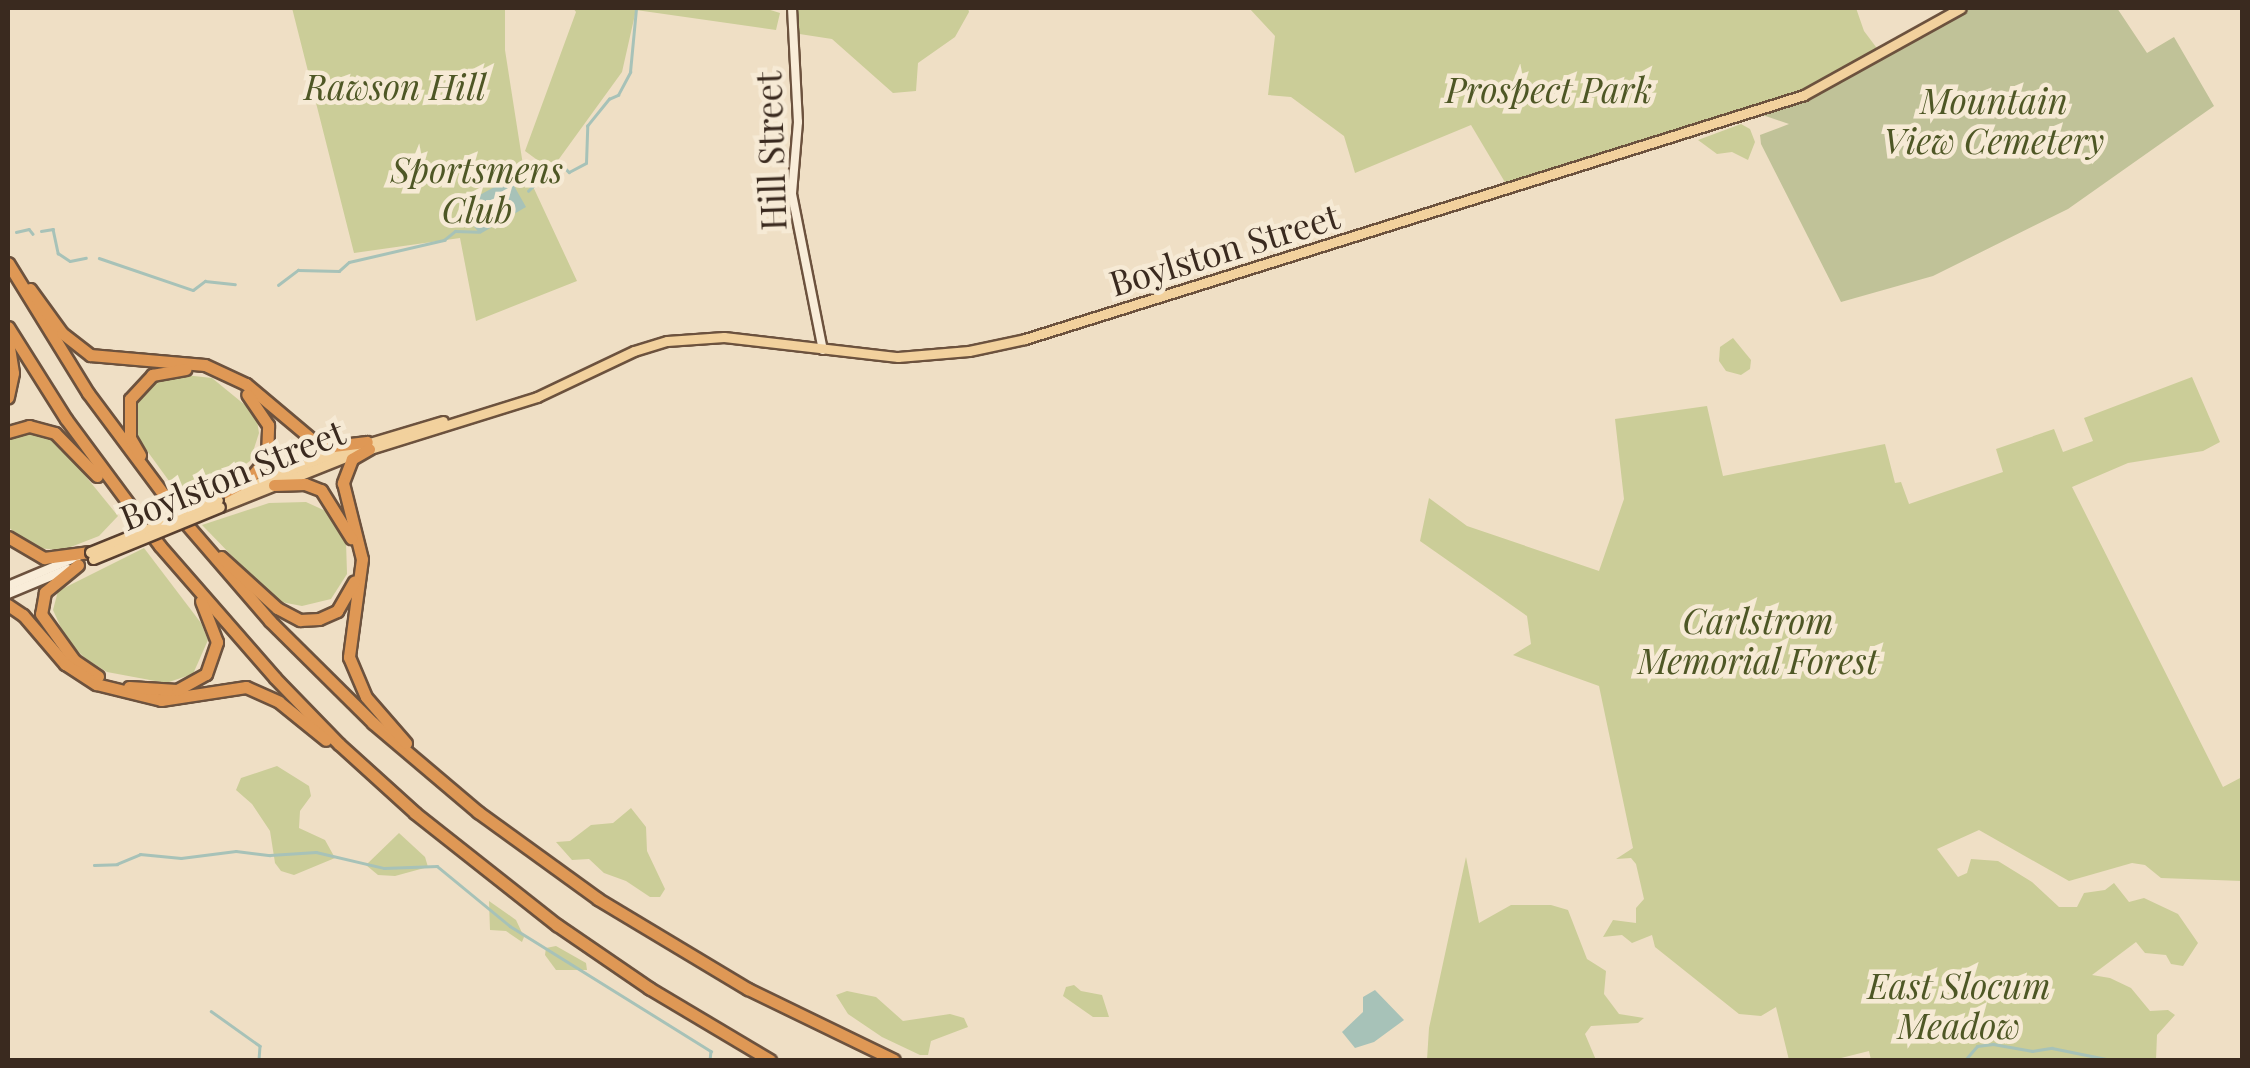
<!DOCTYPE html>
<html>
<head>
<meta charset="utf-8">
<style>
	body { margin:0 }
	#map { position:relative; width:2250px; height:1068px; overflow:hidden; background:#efdfc5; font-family:"Playfair Display",serif }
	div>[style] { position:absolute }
	.green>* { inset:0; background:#cbcd98 }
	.cemetery>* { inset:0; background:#c0c298 }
	.water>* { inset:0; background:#a7c2b8 }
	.stream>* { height:2.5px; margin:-1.25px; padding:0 1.25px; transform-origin:1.25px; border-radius:1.25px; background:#a7c2b8 }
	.roads { filter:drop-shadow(2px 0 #6c523e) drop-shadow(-2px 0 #6c523e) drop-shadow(0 2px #6c523e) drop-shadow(0 -2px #6c523e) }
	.secondary>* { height:8px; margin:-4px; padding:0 4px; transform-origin:4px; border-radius:4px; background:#f9edd9 }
	.primary>* { height:9px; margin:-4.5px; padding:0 4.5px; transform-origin:4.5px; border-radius:4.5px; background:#f2d19d }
	.highway>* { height:11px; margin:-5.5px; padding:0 5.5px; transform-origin:5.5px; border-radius:5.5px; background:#df9855 }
	.bridges { filter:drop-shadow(2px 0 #583f2f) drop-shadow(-2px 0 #583f2f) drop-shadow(0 2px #583f2f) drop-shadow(0 -2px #583f2f) }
	.primary-bridge>* { height:9px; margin:-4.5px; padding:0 4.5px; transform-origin:4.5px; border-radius:4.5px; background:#f2d19d }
	span { translate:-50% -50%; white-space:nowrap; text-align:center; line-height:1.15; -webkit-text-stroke:9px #f6ead5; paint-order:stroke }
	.park-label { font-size:35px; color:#4e5725; font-style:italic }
	.street-label { font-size:35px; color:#3a2a1f }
	.frame { position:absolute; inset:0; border:10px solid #3a2a1f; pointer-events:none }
</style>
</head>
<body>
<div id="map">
	<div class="green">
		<div style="clip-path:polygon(292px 8px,505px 8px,505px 50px,523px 165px,577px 281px,476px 321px,460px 238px,354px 253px)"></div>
		<div style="clip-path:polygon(573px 8px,764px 8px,780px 13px,776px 30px,636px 10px,622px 72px,551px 170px,525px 151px,576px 12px)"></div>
		<div style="clip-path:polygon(792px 8px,968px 8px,969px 12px,955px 37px,918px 63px,916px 91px,893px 93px,832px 39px,793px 33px)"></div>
		<div style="clip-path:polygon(1249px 8px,1856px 8px,1864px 31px,1882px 55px,1816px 91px,1509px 189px,1471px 125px,1355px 173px,1344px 136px,1291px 97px,1268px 95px,1275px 36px)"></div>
		<div style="clip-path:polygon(1741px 124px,1750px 129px,1755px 142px,1748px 160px,1732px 152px,1717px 154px,1698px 140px)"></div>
		<div style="clip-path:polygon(1733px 338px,1751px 360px,1750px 369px,1741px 375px,1726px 371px,1719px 361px,1720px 347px)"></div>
		<div style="clip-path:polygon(167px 373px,212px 378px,256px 414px,259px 433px,250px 461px,224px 479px,180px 496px,137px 437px,135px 420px,136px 398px,146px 383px)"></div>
		<div style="clip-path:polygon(2192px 377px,2220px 442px,2203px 451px,2128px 463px,2072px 487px,2223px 787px,2242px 777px,2242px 881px,2161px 878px,2145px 865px,2132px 863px,2069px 881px,1979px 830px,1937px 849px,1958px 877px,1967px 873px,1971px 859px,1998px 861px,2032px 882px,2059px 907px,2077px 907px,2084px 893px,2105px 890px,2114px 883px,2129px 902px,2144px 898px,2178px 914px,2198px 943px,2183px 966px,2171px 964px,2166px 955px,2145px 953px,2136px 942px,2092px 975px,2110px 978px,2131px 988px,2150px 1011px,2168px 1010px,2175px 1015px,2157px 1035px,2156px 1060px,1871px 1060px,1869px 1051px,1833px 1060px,1789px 1060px,1776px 1007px,1761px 1016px,1739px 1014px,1655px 947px,1652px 935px,1632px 943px,1622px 935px,1603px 937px,1613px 920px,1636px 923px,1636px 908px,1644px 899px,1636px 864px,1631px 858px,1616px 859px,1633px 848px,1599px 686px,1513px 655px,1531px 644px,1527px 616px,1420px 541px,1429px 498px,1467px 526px,1599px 571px,1624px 499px,1615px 419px,1707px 406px,1723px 476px,1885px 444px,1895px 483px,1901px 482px,1909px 504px,2003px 472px,1996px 449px,2054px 429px,2063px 452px,2093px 441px,2084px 418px)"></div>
		<div style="clip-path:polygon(36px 431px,57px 441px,118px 516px,99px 536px,63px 550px,35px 548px,8px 527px,8px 439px,15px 433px)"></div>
		<div style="clip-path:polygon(306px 502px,330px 513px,346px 542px,347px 574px,331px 599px,302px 606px,276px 601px,202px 525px,269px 503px)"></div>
		<div style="clip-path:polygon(144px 548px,201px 623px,208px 640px,193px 674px,166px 683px,107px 672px,86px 659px,67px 641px,53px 610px,58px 591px)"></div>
		<div style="clip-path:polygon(277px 766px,309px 786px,311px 796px,300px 811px,299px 828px,325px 840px,335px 858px,294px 875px,281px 871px,275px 863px,270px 831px,252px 804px,236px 790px,241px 778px)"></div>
		<div style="clip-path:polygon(631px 808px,646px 827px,647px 851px,665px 889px,660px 897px,650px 897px,626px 881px,604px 873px,589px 859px,572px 860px,556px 842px,570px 841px,591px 825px,613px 823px)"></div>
		<div style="clip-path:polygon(399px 833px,425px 857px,428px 867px,395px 876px,378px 875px,366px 865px)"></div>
		<div style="clip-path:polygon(1466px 857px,1479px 923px,1511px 905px,1551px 905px,1568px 910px,1587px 959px,1606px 971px,1604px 994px,1619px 1014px,1644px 1018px,1638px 1023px,1591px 1026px,1585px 1034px,1596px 1060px,1427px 1060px,1429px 1028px)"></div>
		<div style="clip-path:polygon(489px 901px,516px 920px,524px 937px,522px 942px,506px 931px,490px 930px)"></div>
		<div style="clip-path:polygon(556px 946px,586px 963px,587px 970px,556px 970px,545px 955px,546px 948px)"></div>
		<div style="clip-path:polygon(1074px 985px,1081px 991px,1102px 995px,1109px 1017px,1093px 1017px,1063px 996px,1066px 987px)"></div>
		<div style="clip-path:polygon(847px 991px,876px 997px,903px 1021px,950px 1014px,964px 1018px,968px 1027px,931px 1041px,928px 1055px,920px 1055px,882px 1037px,848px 1014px,836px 995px)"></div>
	</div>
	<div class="cemetery">
		<div style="clip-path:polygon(1961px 8px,2117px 8px,2147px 53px,2174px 37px,2214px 106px,2068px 209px,1933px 276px,1841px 302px,1761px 144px,1760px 135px,1789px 124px,1754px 112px,1816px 91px)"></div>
	</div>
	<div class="water">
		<div style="clip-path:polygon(500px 184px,513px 184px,526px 207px,480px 234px,472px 224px,476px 197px)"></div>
		<div style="clip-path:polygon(1375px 990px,1404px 1020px,1374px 1042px,1355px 1048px,1342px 1032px,1363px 1012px,1363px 997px)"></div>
	</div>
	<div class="stream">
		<div style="left:528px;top:191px;width:35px;rotate:-44deg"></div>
		<div style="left:553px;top:167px;width:9px;rotate:-13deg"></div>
		<div style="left:562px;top:165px;width:10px;rotate:45deg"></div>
		<div style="left:569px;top:172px;width:19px;rotate:-28deg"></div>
		<div style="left:586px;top:163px;width:37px;rotate:-88deg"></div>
		<div style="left:587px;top:126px;width:35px;rotate:-51deg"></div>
		<div style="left:609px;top:99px;width:10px;rotate:-24deg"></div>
		<div style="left:618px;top:95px;width:26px;rotate:-62deg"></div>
		<div style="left:630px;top:72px;width:64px;rotate:-84.6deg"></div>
		<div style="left:41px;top:231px;width:12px;rotate:-9deg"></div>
		<div style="left:53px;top:229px;width:25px;rotate:78deg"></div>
		<div style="left:58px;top:253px;width:14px;rotate:34deg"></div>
		<div style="left:70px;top:261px;width:16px;rotate:-11deg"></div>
		<div style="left:16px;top:232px;width:13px;rotate:-13deg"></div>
		<div style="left:29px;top:229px;width:6px;rotate:51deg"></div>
		<div style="left:99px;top:258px;width:99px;rotate:18.8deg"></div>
		<div style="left:193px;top:290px;width:15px;rotate:-37deg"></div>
		<div style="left:205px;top:281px;width:30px;rotate:6deg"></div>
		<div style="left:278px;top:285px;width:25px;rotate:-37deg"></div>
		<div style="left:298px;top:270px;width:41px;rotate:1.4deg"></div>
		<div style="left:339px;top:271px;width:13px;rotate:-42deg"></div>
		<div style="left:349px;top:262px;width:98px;rotate:-13deg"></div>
		<div style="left:444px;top:240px;width:14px;rotate:-39deg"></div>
		<div style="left:455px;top:231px;width:23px;rotate:2deg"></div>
		<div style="left:94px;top:865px;width:23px;rotate:-2deg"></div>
		<div style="left:117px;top:864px;width:25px;rotate:-23deg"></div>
		<div style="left:140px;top:854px;width:41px;rotate:5.6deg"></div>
		<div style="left:181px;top:858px;width:55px;rotate:-7.3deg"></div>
		<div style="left:236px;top:851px;width:34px;rotate:7deg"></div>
		<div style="left:270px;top:855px;width:46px;rotate:-3.7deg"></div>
		<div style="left:316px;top:852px;width:70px;rotate:13.2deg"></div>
		<div style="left:384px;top:868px;width:53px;rotate:-2.2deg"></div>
		<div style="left:437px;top:866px;width:94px;rotate:39.4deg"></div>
		<div style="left:510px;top:926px;width:237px;rotate:31.9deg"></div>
		<div style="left:711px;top:1051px;width:9px;rotate:96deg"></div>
		<div style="left:211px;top:1011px;width:60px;rotate:35.5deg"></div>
		<div style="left:260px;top:1046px;width:14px;rotate:94deg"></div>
		<div style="left:1965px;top:1060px;width:18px;rotate:-49deg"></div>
		<div style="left:1977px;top:1046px;width:16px;rotate:-7deg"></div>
		<div style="left:1993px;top:1044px;width:40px;rotate:10deg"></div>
		<div style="left:2032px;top:1051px;width:20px;rotate:-9deg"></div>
		<div style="left:2052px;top:1048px;width:60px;rotate:11.5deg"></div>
	</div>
	<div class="roads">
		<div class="secondary">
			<div style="left:792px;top:8px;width:114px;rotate:87deg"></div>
			<div style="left:798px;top:122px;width:72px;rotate:94.8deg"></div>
			<div style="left:792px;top:194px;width:159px;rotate:78.8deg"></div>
			<div style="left:8px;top:586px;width:75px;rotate:-22.8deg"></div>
			<div style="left:8px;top:594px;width:65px;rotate:-22.6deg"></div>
		</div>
		<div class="primary">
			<div style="left:226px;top:496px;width:108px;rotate:-21.8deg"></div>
			<div style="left:326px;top:456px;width:122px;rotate:-16.7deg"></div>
			<div style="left:220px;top:507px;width:141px;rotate:-21.7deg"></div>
			<div style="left:351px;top:455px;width:195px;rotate:-17.3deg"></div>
			<div style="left:537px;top:397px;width:107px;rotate:-25.4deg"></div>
			<div style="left:634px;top:351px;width:34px;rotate:-17deg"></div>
			<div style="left:667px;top:341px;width:57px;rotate:-4deg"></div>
			<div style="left:724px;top:337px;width:175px;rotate:6.6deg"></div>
			<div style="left:898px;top:357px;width:71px;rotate:-4.8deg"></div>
			<div style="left:969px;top:351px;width:57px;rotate:-12.1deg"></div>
			<div style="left:1025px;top:339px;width:816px;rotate:-17.39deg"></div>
			<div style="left:1804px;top:95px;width:179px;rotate:-29deg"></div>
		</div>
		<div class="highway">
			<div style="left:8px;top:263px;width:153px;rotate:58.4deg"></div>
			<div style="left:88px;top:393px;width:157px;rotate:53.3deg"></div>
			<div style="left:182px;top:519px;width:135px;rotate:49.2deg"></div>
			<div style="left:270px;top:621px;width:145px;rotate:44.7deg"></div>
			<div style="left:373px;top:723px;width:138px;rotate:40.3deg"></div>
			<div style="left:478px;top:812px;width:148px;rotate:35.9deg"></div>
			<div style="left:598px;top:899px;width:175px;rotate:31deg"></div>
			<div style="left:748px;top:989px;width:162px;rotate:25.9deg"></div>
			<div style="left:30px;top:289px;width:54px;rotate:54deg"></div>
			<div style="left:62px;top:333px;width:36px;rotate:38deg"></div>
			<div style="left:90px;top:355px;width:115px;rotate:5deg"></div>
			<div style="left:205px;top:365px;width:45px;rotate:24.9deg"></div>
			<div style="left:246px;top:384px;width:90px;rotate:40deg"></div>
			<div style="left:315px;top:442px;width:18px;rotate:13deg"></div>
			<div style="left:333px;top:446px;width:34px;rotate:-7deg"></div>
			<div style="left:8px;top:327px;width:109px;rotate:57.8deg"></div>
			<div style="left:66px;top:419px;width:158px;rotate:53.5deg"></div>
			<div style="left:160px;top:546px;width:175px;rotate:48.9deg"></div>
			<div style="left:275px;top:678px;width:92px;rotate:45.9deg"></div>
			<div style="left:339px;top:744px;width:103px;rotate:42.2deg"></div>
			<div style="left:415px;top:813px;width:181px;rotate:38.3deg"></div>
			<div style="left:557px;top:925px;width:112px;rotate:34.4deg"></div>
			<div style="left:649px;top:988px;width:141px;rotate:30.8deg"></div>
			<div style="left:8px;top:341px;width:32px;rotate:81deg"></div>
			<div style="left:13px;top:373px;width:25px;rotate:102deg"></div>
			<div style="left:8px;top:432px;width:22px;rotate:-16deg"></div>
			<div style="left:29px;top:426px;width:27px;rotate:15deg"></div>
			<div style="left:55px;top:433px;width:60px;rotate:45.7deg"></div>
			<div style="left:369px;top:449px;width:20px;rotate:150deg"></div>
			<div style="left:352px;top:459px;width:26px;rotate:111deg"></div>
			<div style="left:343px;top:483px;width:78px;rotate:76deg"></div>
			<div style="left:362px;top:559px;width:99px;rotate:97.6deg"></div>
			<div style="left:349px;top:657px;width:43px;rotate:67deg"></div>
			<div style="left:366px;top:697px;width:61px;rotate:49deg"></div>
			<div style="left:140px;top:455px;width:20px;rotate:-120deg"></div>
			<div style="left:130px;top:438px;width:39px;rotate:-90deg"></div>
			<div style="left:130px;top:399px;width:33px;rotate:-47deg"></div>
			<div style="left:152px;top:375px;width:34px;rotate:-10deg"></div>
			<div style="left:274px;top:485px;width:31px;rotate:-2deg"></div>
			<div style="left:305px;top:484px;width:17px;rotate:21deg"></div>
			<div style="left:321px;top:490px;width:57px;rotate:58deg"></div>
			<div style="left:204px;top:503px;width:51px;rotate:-28.1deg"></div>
			<div style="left:249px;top:479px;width:28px;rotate:-49deg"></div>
			<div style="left:267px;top:458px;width:33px;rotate:-88deg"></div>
			<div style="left:268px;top:425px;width:37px;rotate:-124deg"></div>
			<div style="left:8px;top:537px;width:42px;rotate:30.3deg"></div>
			<div style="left:44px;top:558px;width:46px;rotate:-7.4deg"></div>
			<div style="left:221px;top:557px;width:76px;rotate:42.3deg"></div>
			<div style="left:277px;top:608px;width:26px;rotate:28deg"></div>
			<div style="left:300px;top:620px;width:19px;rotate:-3deg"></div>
			<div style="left:319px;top:619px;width:20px;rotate:-24deg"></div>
			<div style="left:337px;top:611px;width:34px;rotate:-60deg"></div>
			<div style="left:78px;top:565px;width:43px;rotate:140.7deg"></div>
			<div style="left:45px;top:592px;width:22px;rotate:100deg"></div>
			<div style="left:41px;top:614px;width:57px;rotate:54.3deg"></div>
			<div style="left:74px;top:660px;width:29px;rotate:34deg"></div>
			<div style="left:8px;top:605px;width:18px;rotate:34deg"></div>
			<div style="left:23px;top:615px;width:65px;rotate:49.4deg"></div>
			<div style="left:65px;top:664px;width:37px;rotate:33deg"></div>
			<div style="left:96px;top:684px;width:67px;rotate:13.8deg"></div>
			<div style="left:161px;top:700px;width:86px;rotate:-8.7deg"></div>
			<div style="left:246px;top:687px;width:36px;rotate:24deg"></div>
			<div style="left:279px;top:702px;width:60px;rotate:39deg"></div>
			<div style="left:129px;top:687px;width:48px;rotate:3.6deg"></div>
			<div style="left:177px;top:690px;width:33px;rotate:-29deg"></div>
			<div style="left:206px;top:674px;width:34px;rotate:-71deg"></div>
			<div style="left:217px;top:642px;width:44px;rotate:-111.3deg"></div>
		</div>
	</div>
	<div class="bridges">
		<div class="primary-bridge">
			<div style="left:90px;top:552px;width:138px;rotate:-22.1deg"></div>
			<div style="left:93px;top:559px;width:137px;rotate:-22.3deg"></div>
		</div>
	</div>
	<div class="park-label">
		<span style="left:395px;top:86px">Rawson Hill</span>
		<span style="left:1549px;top:89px">Prospect Park</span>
		<span style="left:1994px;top:120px">Mountain<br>View Cemetery</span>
		<span style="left:477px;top:189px">Sportsmens<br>Club</span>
		<span style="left:1758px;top:640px">Carlstrom<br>Memorial Forest</span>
		<span style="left:1959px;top:1005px">East Slocum<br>Meadow</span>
	</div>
	<div class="street-label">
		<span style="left:770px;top:151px;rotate:-92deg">Hill Street</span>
		<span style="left:1224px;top:249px;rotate:-17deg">Boylston Street</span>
		<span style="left:232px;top:474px;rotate:-22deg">Boylston Street</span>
	</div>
	<div class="frame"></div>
</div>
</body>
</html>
